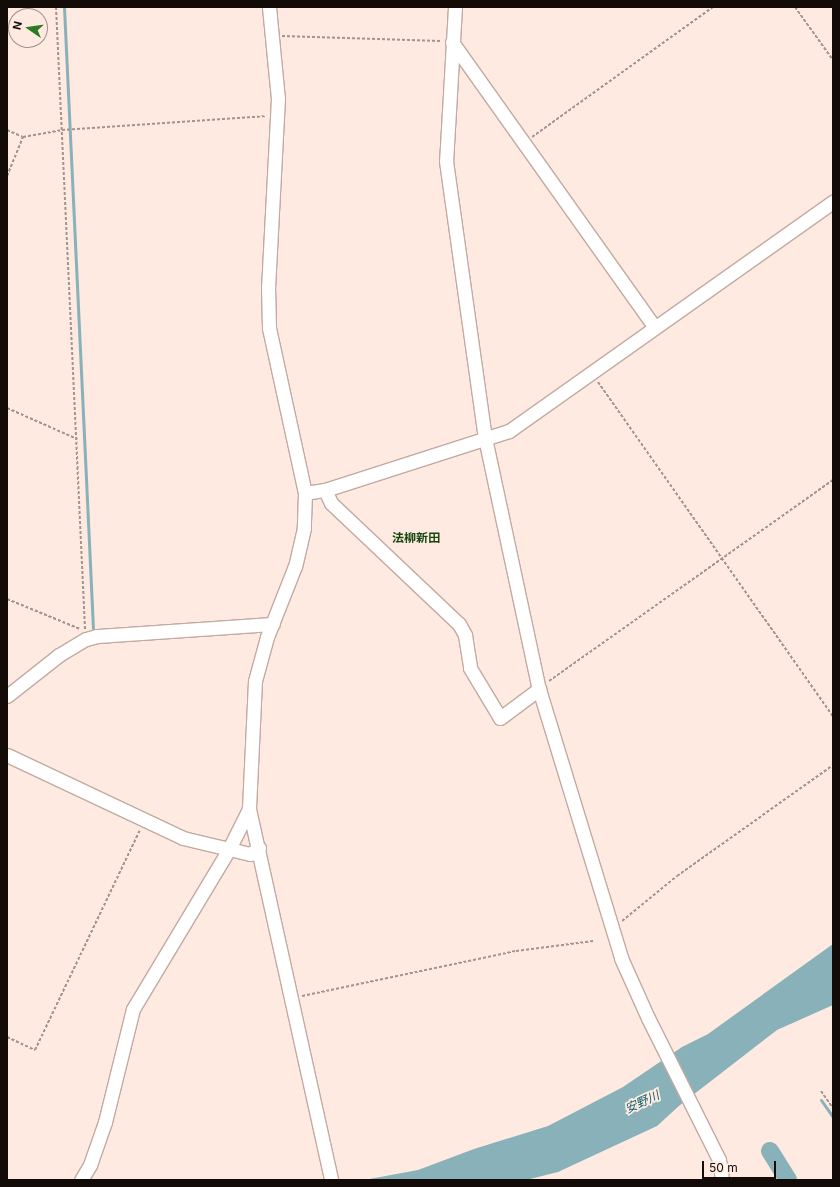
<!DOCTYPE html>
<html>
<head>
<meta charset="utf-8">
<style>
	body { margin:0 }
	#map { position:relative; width:840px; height:1187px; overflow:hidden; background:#feeae1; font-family:Inter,"Noto Sans JP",sans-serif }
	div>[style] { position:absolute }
	.water>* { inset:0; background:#88b1b9 }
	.stream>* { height:3px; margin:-1.5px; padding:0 1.5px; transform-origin:1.5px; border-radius:1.5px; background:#88b1b9 }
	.river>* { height:18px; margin:-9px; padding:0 9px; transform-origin:9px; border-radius:9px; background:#88b1b9 }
	.path>* { height:2px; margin-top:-1px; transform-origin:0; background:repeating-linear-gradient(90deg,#a3938d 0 3px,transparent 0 5px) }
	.roads { filter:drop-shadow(1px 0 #c2aaa0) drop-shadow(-1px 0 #c2aaa0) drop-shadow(0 1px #c2aaa0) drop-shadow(0 -1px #c2aaa0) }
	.minor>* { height:13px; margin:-6.5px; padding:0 6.5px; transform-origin:6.5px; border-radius:6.5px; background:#fff }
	span { translate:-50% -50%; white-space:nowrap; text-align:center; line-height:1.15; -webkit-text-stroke:3.5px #feeae1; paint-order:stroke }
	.neighbourhood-label { font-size:12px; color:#15470f; font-weight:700 }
	.water-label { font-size:12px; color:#075f6c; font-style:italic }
	.frame { position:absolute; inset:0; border:8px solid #130b08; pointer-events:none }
	.north { position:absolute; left:8px; top:8px; width:40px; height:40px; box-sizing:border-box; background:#feeae1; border:1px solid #a0918a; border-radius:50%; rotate:283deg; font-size:11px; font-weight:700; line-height:16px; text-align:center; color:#130b08 }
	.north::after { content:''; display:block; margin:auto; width:14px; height:18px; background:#2d7b24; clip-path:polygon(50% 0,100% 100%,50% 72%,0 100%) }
	.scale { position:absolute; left:702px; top:1161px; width:74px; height:18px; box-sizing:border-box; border:2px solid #130b08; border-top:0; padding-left:5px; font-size:12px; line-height:14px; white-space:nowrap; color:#130b08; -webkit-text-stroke:3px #feeae1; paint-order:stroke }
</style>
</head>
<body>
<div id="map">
	<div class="water">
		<div style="clip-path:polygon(833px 944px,833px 1005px,777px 1030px,680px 1105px,657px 1126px,558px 1172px,530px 1179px,364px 1180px,418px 1170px,474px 1149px,548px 1126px,623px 1087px,682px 1047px,708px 1034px)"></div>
	</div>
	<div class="stream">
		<div style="left:64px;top:7px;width:622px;rotate:87.33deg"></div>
		<div style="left:821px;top:1100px;width:21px;rotate:55deg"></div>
	</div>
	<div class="river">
		<div style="left:770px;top:1151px;width:34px;rotate:58deg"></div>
	</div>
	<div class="path">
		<div style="left:56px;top:7px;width:623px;rotate:87.33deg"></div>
		<div style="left:795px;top:7px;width:65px;rotate:54.4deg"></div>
		<div style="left:282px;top:36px;width:159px;rotate:1.8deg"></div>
		<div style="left:7px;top:130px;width:17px;rotate:24deg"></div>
		<div style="left:23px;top:137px;width:40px;rotate:-10deg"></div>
		<div style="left:62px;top:130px;width:204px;rotate:-3.9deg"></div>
		<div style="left:532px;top:137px;width:223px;rotate:-35.7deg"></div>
		<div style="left:7px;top:176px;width:42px;rotate:-67.7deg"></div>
		<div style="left:598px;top:382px;width:408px;rotate:54.9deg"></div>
		<div style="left:7px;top:408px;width:77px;rotate:23.9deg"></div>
		<div style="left:7px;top:599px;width:79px;rotate:22.3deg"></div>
		<div style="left:549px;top:681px;width:348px;rotate:-35.3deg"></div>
		<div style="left:622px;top:921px;width:71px;rotate:-39.3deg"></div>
		<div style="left:677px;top:876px;width:191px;rotate:-35.4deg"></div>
		<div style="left:302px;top:996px;width:219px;rotate:-11.9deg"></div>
		<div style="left:516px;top:951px;width:78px;rotate:-7.4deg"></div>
		<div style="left:7px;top:1037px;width:31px;rotate:25deg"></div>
		<div style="left:35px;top:1050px;width:244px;rotate:-64.5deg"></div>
		<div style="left:821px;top:1091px;width:21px;rotate:55deg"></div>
	</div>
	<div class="roads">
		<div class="minor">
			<div style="left:269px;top:7px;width:91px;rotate:84.4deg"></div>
			<div style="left:278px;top:98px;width:188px;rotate:93deg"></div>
			<div style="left:268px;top:286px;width:42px;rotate:88.6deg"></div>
			<div style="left:269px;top:328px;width:169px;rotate:77.7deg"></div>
			<div style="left:305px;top:493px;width:35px;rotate:92deg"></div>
			<div style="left:304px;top:528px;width:39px;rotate:103deg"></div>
			<div style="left:295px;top:566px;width:76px;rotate:111.5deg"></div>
			<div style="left:267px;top:637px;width:46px;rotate:105.3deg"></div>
			<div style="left:255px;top:681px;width:128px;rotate:92.7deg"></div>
			<div style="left:249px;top:809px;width:380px;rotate:77.5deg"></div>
			<div style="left:455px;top:7px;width:154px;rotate:93.3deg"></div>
			<div style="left:446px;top:161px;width:280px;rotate:82deg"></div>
			<div style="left:485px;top:438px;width:257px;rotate:77.9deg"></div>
			<div style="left:539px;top:689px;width:281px;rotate:73deg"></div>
			<div style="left:621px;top:958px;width:66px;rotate:65.8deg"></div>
			<div style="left:648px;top:1018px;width:159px;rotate:63.4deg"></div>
			<div style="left:719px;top:1160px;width:20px;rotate:81deg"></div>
			<div style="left:452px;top:42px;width:349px;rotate:54.6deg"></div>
			<div style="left:325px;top:490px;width:14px;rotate:65deg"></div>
			<div style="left:331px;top:503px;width:176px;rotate:43.4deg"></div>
			<div style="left:459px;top:624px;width:13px;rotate:61deg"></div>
			<div style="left:465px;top:635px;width:33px;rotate:81deg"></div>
			<div style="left:470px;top:668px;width:58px;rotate:59deg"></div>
			<div style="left:500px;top:718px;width:49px;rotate:-36.6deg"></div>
			<div style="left:305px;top:493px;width:20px;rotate:-9deg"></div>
			<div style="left:325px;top:490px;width:193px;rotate:-17.8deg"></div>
			<div style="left:509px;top:431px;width:397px;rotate:-35.3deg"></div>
			<div style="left:7px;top:696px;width:66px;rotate:-38.3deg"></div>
			<div style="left:59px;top:655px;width:31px;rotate:-31deg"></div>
			<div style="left:86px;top:639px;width:11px;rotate:-15deg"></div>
			<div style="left:97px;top:636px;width:176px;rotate:-3.9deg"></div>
			<div style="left:7px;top:755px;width:195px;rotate:25.2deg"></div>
			<div style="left:183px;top:838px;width:69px;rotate:13.4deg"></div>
			<div style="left:250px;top:854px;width:11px;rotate:-34deg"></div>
			<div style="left:81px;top:1180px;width:17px;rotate:-59deg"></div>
			<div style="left:90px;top:1165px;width:46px;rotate:-70.8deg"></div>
			<div style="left:105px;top:1122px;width:116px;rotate:-76.1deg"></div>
			<div style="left:133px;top:1009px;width:187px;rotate:-59deg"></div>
			<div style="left:229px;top:849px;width:45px;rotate:-63.4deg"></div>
		</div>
	</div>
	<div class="neighbourhood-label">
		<span style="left:416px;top:538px">法柳新田</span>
	</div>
	<div class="water-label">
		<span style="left:642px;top:1102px;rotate:-25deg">安野川</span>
	</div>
	<div class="frame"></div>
	<div class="north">N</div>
	<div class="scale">50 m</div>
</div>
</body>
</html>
